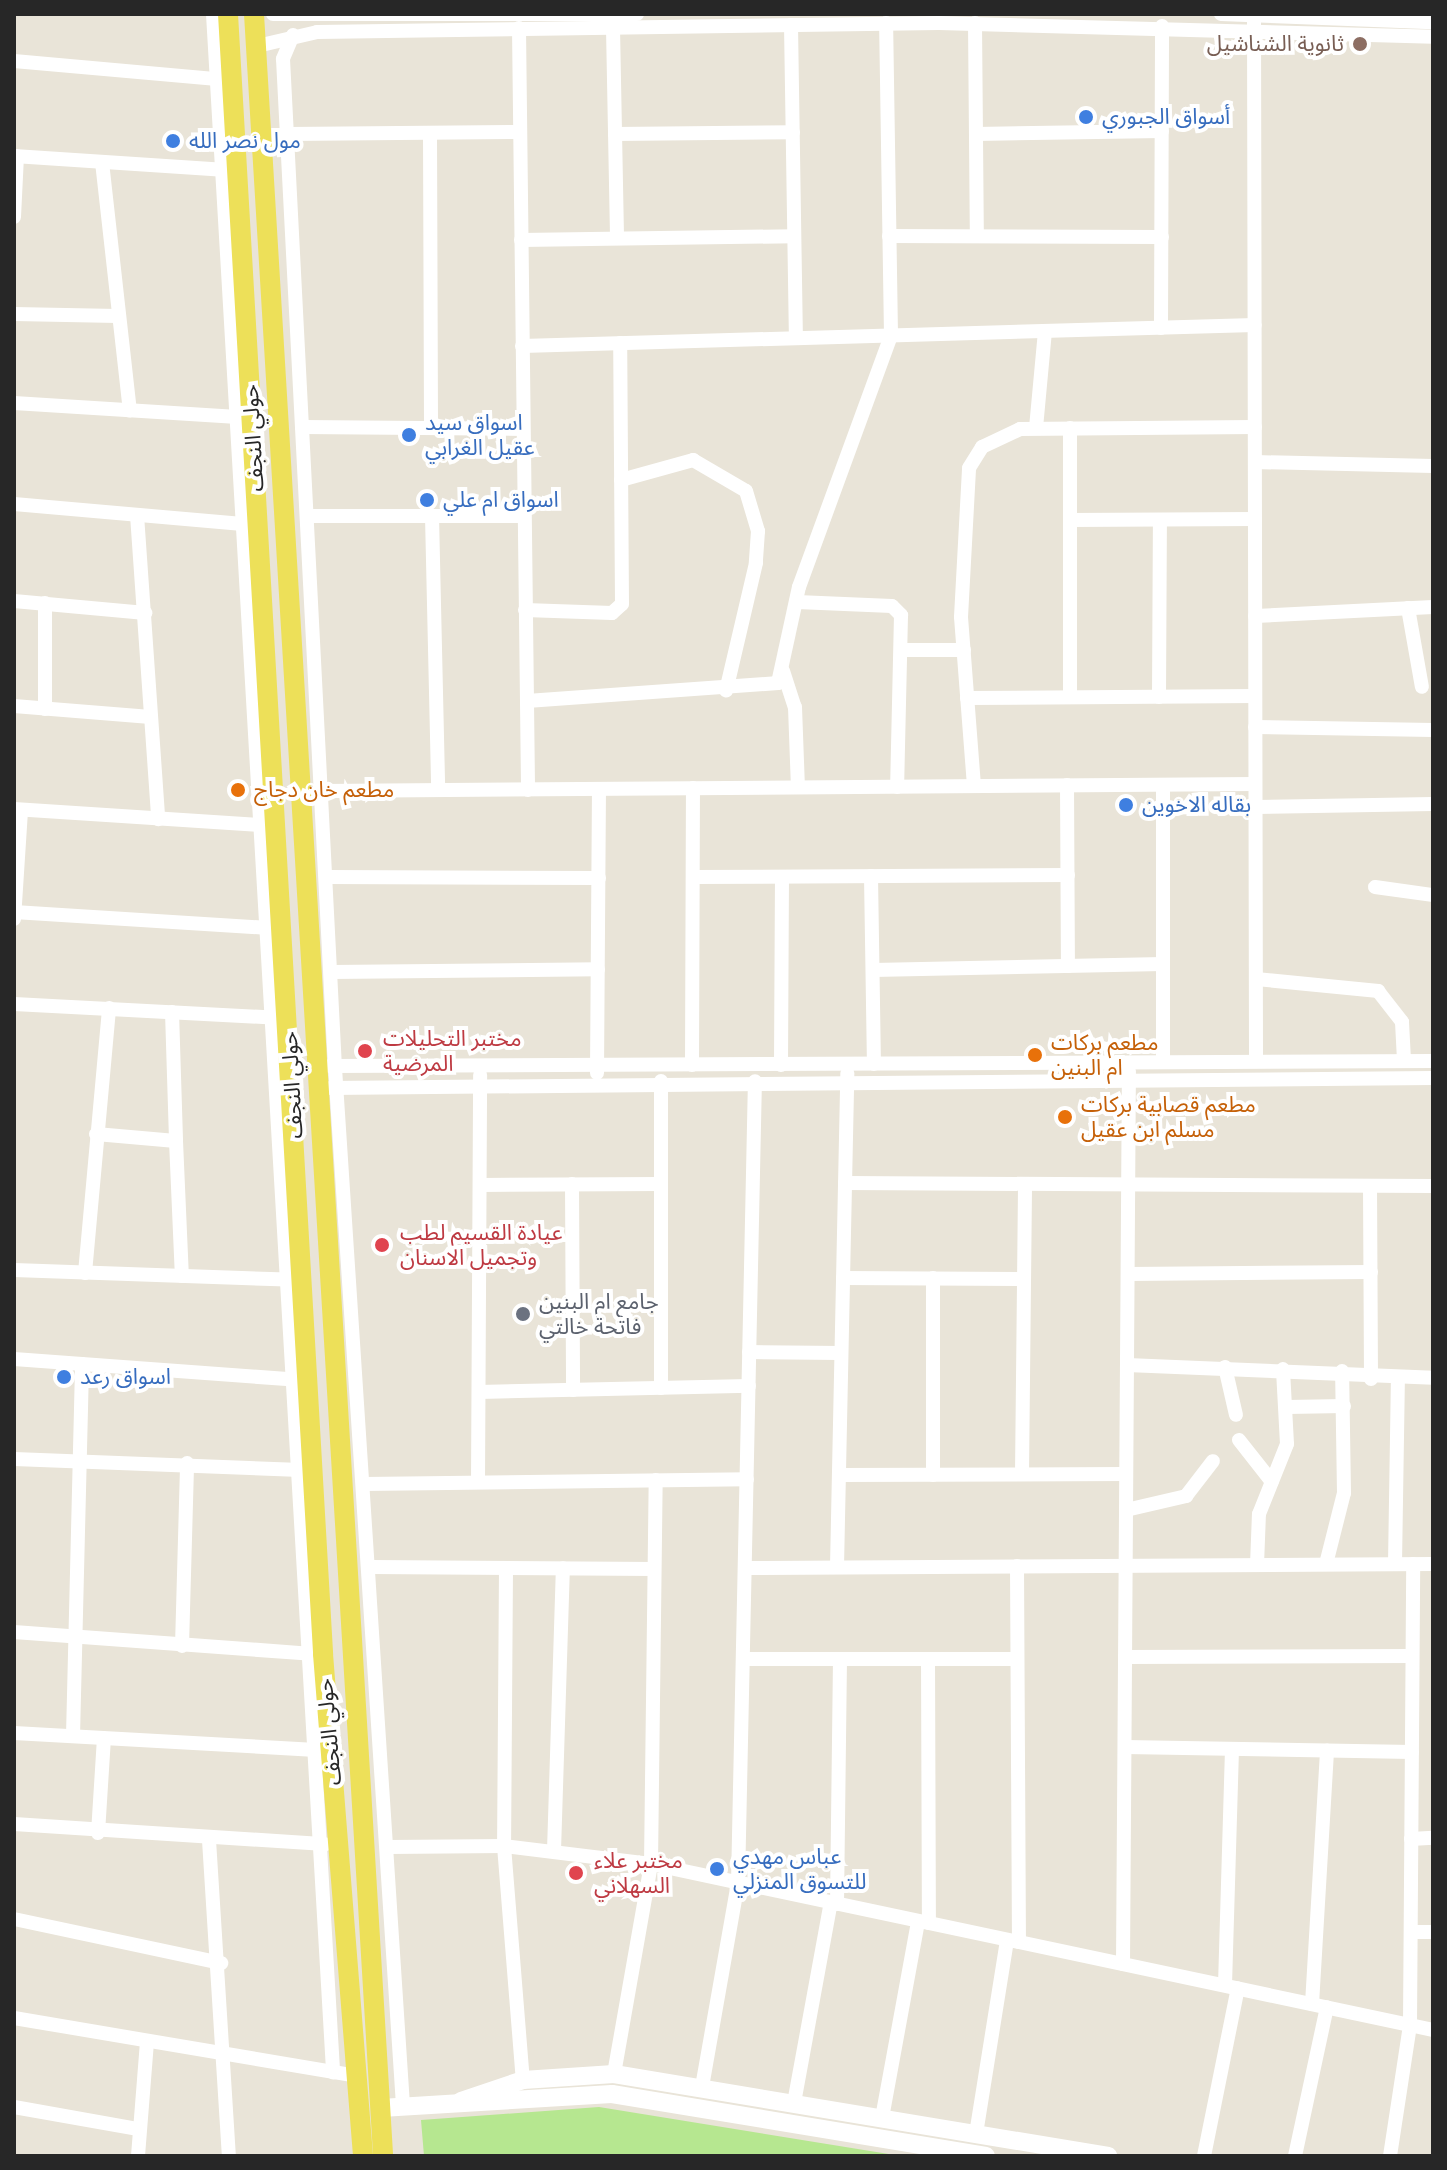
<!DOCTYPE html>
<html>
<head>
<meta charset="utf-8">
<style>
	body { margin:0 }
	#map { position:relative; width:1447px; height:2170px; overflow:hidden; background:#e9e4d8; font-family:Roboto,"Noto Sans Arabic",sans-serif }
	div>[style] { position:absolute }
	.pitch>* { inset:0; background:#b6e790 }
	.street>* { height:14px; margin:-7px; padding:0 7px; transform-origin:7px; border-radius:7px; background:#fff }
	.secondary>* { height:18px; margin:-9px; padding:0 9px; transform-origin:9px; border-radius:9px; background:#fff }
	.primary>* { height:20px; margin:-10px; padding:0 10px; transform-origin:10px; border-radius:10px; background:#ede059 }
	.dots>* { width:22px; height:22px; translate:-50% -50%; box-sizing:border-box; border:4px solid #fff; border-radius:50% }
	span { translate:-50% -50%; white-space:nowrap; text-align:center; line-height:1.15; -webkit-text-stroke:8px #fff; paint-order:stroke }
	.education-label { font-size:22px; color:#785e54 }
	.right { translate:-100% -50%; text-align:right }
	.shop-label { font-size:22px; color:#366cbe }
	.left { translate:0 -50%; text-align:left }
	.street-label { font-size:22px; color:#272727 }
	.food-label { font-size:22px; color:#c56008 }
	.health-label { font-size:22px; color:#be3a42 }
	.worship-label { font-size:22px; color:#5b616d }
	.frame { position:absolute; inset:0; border:16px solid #272727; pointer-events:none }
</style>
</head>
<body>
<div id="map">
	<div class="pitch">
		<div style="clip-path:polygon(599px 2107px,901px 2156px,424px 2156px,421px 2120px)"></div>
	</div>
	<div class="street">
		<div style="left:213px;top:14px;width:2062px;rotate:86.66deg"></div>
		<div style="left:273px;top:14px;width:364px"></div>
		<div style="left:1221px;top:14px;width:212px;rotate:2.2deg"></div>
		<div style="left:1254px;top:14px;width:1047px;rotate:89.89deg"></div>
		<div style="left:975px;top:23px;width:213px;rotate:89.5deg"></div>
		<div style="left:791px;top:25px;width:313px;rotate:89.1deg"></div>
		<div style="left:519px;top:28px;width:762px;rotate:89.32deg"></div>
		<div style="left:613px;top:28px;width:210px;rotate:88.9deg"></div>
		<div style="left:293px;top:35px;width:26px;rotate:113deg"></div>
		<div style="left:283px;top:59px;width:1010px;rotate:87.05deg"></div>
		<div style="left:335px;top:1068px;width:1040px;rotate:86.25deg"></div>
		<div style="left:257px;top:46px;width:62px;rotate:-13.1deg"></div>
		<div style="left:317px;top:32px;width:622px;rotate:-0.83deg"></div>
		<div style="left:939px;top:23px;width:494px;rotate:1.6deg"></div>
		<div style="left:14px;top:61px;width:204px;rotate:5.1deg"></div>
		<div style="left:288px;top:134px;width:232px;rotate:-0.5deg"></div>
		<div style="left:430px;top:134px;width:294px;rotate:89.8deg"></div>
		<div style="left:615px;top:134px;width:178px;rotate:-0.6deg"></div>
		<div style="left:976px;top:134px;width:186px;rotate:-0.9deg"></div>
		<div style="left:14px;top:156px;width:209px;rotate:3.8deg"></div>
		<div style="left:102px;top:162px;width:250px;rotate:83.6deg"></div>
		<div style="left:14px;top:217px;width:61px;rotate:-87.2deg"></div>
		<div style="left:889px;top:236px;width:273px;rotate:0.2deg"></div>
		<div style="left:521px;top:240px;width:273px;rotate:-0.8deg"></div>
		<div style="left:14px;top:314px;width:104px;rotate:1.1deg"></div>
		<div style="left:1161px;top:328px;width:302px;rotate:-89.8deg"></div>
		<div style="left:522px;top:346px;width:733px;rotate:-1.64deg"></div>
		<div style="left:14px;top:403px;width:224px;rotate:3.6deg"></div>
		<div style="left:302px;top:427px;width:221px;rotate:0.5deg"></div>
		<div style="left:1036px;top:428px;width:97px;rotate:-84.7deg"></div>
		<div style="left:1070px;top:428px;width:269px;rotate:90deg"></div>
		<div style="left:1255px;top:462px;width:178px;rotate:1.3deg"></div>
		<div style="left:621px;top:480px;width:75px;rotate:-15.5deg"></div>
		<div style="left:693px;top:460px;width:61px;rotate:30.3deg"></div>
		<div style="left:746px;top:491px;width:42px;rotate:73.3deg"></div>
		<div style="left:758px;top:531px;width:32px;rotate:94deg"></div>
		<div style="left:756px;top:563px;width:131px;rotate:103.2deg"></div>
		<div style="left:14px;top:504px;width:241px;rotate:5deg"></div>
		<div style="left:137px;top:515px;width:305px;rotate:86deg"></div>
		<div style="left:307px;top:516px;width:217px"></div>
		<div style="left:432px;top:516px;width:274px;rotate:88.7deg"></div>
		<div style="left:1070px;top:520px;width:185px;rotate:-0.3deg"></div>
		<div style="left:14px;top:601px;width:132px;rotate:5.2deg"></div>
		<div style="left:797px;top:602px;width:95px;rotate:2.4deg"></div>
		<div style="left:892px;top:606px;width:13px;rotate:45deg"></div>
		<div style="left:901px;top:615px;width:172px;rotate:91.3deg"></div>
		<div style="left:45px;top:603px;width:106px;rotate:90deg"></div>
		<div style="left:1408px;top:608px;width:80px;rotate:80deg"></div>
		<div style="left:525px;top:610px;width:87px;rotate:2deg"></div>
		<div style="left:612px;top:613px;width:13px;rotate:-42deg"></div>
		<div style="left:622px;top:604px;width:261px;rotate:-90.4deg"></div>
		<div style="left:1255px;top:616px;width:178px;rotate:-2.9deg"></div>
		<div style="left:902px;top:650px;width:62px"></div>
		<div style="left:783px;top:671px;width:38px;rotate:72deg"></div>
		<div style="left:795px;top:707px;width:80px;rotate:87.9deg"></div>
		<div style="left:1159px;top:697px;width:177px;rotate:-89.7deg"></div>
		<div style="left:967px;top:698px;width:288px;rotate:-0.4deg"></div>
		<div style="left:527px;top:701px;width:252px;rotate:-4.1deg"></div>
		<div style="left:778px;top:683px;width:98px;rotate:-77.7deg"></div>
		<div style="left:799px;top:587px;width:268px;rotate:-69.9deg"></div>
		<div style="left:891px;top:335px;width:312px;rotate:-90.9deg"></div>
		<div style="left:14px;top:706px;width:137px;rotate:4.6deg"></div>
		<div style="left:1255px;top:727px;width:178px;rotate:1deg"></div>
		<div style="left:1067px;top:785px;width:181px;rotate:89.7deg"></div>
		<div style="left:1163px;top:785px;width:277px;rotate:90deg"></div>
		<div style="left:974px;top:786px;width:169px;rotate:-94.4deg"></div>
		<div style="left:961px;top:617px;width:149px;rotate:-86.9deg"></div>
		<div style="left:969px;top:468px;width:25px;rotate:-58deg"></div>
		<div style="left:982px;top:447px;width:42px;rotate:-25.3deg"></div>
		<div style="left:1020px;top:429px;width:235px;rotate:-0.5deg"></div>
		<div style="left:321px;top:791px;width:934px;rotate:-0.43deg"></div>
		<div style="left:1255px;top:807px;width:178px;rotate:-1deg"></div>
		<div style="left:14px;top:809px;width:251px;rotate:3.7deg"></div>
		<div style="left:871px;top:876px;width:188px;rotate:89.1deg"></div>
		<div style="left:326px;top:877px;width:273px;rotate:0.2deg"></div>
		<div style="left:693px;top:877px;width:375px;rotate:-0.3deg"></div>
		<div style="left:1375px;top:887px;width:59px;rotate:7.9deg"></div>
		<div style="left:14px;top:912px;width:256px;rotate:3.6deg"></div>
		<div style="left:14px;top:919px;width:109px;rotate:-86.3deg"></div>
		<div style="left:873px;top:970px;width:290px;rotate:-1.2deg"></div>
		<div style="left:331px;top:972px;width:267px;rotate:-0.6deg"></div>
		<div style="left:1256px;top:979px;width:123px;rotate:5.6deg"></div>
		<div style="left:1378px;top:991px;width:39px;rotate:52deg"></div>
		<div style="left:1402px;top:1022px;width:39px;rotate:87deg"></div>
		<div style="left:14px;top:1004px;width:263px;rotate:3deg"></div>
		<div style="left:172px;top:1012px;width:129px;rotate:88.2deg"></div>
		<div style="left:692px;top:1065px;width:277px;rotate:-89.8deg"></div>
		<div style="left:781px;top:1065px;width:188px;rotate:-89.7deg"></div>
		<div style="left:330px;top:1066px;width:1103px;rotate:-0.26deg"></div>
		<div style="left:597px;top:1073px;width:284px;rotate:-89.6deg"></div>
		<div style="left:661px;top:1081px;width:307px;rotate:90deg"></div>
		<div style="left:330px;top:1088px;width:1103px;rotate:-0.52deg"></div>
		<div style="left:96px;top:1134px;width:80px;rotate:5deg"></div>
		<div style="left:176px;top:1141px;width:135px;rotate:87.5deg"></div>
		<div style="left:845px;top:1183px;width:588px;rotate:0.29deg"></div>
		<div style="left:572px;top:1184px;width:206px;rotate:89.7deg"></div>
		<div style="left:480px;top:1185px;width:181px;rotate:-0.3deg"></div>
		<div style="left:1370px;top:1186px;width:193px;rotate:89.7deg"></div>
		<div style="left:14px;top:1270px;width:281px;rotate:2deg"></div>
		<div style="left:85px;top:1273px;width:266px;rotate:-84.8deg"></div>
		<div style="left:1128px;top:1274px;width:243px;rotate:-0.5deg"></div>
		<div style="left:843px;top:1278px;width:181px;rotate:0.3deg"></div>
		<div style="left:933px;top:1278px;width:197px;rotate:90deg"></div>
		<div style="left:749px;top:1352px;width:92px;rotate:0.6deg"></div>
		<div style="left:14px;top:1359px;width:284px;rotate:4.2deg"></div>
		<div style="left:1127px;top:1365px;width:306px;rotate:2.4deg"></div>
		<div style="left:1225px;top:1367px;width:49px;rotate:77.1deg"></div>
		<div style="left:479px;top:1392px;width:270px;rotate:-1.3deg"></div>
		<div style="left:1287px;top:1407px;width:57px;rotate:-1deg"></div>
		<div style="left:1239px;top:1440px;width:53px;rotate:51.8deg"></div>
		<div style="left:14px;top:1459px;width:287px;rotate:2.2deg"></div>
		<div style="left:1022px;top:1474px;width:290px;rotate:-89.4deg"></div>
		<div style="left:839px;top:1475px;width:287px;rotate:-0.2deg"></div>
		<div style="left:478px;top:1482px;width:407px;rotate:-89.7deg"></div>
		<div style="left:364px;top:1484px;width:383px;rotate:-0.7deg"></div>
		<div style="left:1126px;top:1510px;width:62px;rotate:-13.1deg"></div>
		<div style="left:1186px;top:1496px;width:44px;rotate:-52.4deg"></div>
		<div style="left:1326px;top:1564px;width:73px;rotate:-75.8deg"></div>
		<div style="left:1344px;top:1493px;width:122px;rotate:-90.9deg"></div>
		<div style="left:1395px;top:1564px;width:186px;rotate:-89.1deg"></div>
		<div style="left:1257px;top:1565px;width:51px;rotate:-87.8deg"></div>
		<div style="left:1259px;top:1514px;width:75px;rotate:-68.2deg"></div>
		<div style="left:1287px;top:1444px;width:75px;rotate:-93.1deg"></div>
		<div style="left:1017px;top:1566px;width:376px;rotate:89.7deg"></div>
		<div style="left:371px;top:1567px;width:283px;rotate:0.4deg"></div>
		<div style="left:837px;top:1567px;width:494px;rotate:-88.8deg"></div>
		<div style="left:506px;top:1568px;width:278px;rotate:90.4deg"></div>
		<div style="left:504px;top:1846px;width:235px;rotate:85.4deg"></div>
		<div style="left:745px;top:1568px;width:688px;rotate:-0.33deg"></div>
		<div style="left:14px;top:1632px;width:302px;rotate:4.2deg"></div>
		<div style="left:182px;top:1646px;width:183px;rotate:-88.4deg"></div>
		<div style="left:1125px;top:1657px;width:287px;rotate:-0.2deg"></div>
		<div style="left:743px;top:1659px;width:274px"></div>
		<div style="left:928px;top:1659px;width:264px;rotate:89.8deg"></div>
		<div style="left:14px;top:1733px;width:307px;rotate:3.2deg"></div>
		<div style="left:73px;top:1736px;width:372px;rotate:-88.6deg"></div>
		<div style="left:1125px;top:1747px;width:287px;rotate:1deg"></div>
		<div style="left:14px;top:1824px;width:312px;rotate:3.7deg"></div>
		<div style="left:98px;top:1833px;width:95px;rotate:-86.4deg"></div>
		<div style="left:1411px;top:1839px;width:22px;rotate:-3deg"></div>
		<div style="left:209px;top:1840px;width:317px;rotate:86.4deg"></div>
		<div style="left:388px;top:1847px;width:116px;rotate:-0.5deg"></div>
		<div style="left:504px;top:1846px;width:148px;rotate:7deg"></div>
		<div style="left:651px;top:1864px;width:799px;rotate:11.98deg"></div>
		<div style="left:554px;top:1851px;width:283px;rotate:-88.2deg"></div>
		<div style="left:837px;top:1904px;width:245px;rotate:-89.3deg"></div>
		<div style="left:14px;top:1919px;width:212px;rotate:12deg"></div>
		<div style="left:1411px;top:1932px;width:22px"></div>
		<div style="left:1123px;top:1964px;width:893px;rotate:-89.62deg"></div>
		<div style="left:1225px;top:1985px;width:236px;rotate:-88.3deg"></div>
		<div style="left:1312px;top:2004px;width:254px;rotate:-86.6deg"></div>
		<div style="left:14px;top:2018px;width:349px;rotate:9.6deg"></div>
		<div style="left:614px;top:2074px;width:213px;rotate:-80deg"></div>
		<div style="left:651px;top:1864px;width:384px;rotate:-89.3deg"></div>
		<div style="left:702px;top:2087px;width:207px;rotate:-80deg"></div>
		<div style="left:738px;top:1883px;width:802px;rotate:-88.79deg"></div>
		<div style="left:794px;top:2103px;width:204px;rotate:-79.6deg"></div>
		<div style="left:14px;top:2107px;width:125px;rotate:10.1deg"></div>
		<div style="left:882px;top:2118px;width:200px;rotate:-79.6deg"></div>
		<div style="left:976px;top:2134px;width:196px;rotate:-80.9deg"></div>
		<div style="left:138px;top:2156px;width:114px;rotate:-85.5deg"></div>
		<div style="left:1204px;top:2156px;width:171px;rotate:-78.6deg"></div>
		<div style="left:1295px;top:2156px;width:152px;rotate:-77.9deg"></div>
		<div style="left:1390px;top:2156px;width:133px;rotate:-81.3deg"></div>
		<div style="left:1410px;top:2025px;width:461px;rotate:-89.6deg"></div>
	</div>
	<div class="secondary">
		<div style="left:461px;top:2101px;width:65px;rotate:-18.7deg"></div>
		<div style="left:523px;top:2080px;width:91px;rotate:-3.8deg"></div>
		<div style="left:614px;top:2074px;width:501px;rotate:9.42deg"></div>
		<div style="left:381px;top:2108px;width:231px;rotate:-3.5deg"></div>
		<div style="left:612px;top:2094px;width:379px;rotate:9.4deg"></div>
	</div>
	<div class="primary">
		<div style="left:228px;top:14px;width:1643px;rotate:86.68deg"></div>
		<div style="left:323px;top:1654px;width:504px;rotate:85.44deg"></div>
		<div style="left:254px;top:14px;width:2146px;rotate:86.55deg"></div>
	</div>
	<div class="dots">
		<div style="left:1360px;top:44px;background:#8d6e63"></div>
		<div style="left:1086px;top:117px;background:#3f7fe0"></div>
		<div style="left:173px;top:141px;background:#3f7fe0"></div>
		<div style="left:409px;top:435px;background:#3f7fe0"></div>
		<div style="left:427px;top:500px;background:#3f7fe0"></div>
		<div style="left:238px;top:790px;background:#e8710a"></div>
		<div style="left:1126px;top:805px;background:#3f7fe0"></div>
		<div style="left:365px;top:1051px;background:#e0444e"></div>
		<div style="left:1035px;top:1055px;background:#e8710a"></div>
		<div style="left:1065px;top:1117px;background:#e8710a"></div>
		<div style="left:382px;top:1245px;background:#e0444e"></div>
		<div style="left:523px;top:1314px;background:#6b7280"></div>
		<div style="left:64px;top:1377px;background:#3f7fe0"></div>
		<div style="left:717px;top:1869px;background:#3f7fe0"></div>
		<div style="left:576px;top:1873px;background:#e0444e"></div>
	</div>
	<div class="education-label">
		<span class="right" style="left:1344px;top:44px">ثانوية الشناشيل</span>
	</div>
	<div class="shop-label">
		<span class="left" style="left:1102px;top:117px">أسواق الجبوري</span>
		<span class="left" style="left:189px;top:141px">مول نصر الله</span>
		<span class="left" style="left:425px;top:435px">اسواق سيد<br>عقيل الغرابي</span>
		<span class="left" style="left:443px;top:500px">اسواق ام علي</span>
		<span class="left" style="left:1142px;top:805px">بقاله الاخوين</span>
		<span class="left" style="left:80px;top:1377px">اسواق رعد</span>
		<span class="left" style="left:733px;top:1869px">عباس مهدي<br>للتسوق المنزلي</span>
	</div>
	<div class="street-label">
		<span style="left:253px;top:438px;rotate:-93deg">حولي النجف</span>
		<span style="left:292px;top:1085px;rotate:-93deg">حولي النجف</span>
		<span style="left:329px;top:1732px;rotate:-95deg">حولي النجف</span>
	</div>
	<div class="food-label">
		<span class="left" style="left:254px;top:790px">مطعم خان دجاج</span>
		<span class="left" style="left:1051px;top:1055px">مطعم بركات<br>ام البنين</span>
		<span class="left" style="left:1081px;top:1117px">مطعم قصابية بركات<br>مسلم ابن عقيل</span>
	</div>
	<div class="health-label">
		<span class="left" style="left:383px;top:1051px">مختبر التحليلات<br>المرضية</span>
		<span class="left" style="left:400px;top:1245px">عيادة القسيم لطب<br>وتجميل الاسنان</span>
		<span class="left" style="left:594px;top:1873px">مختبر علاء<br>السهلاني</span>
	</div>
	<div class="worship-label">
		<span class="left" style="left:539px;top:1314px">جامع ام البنين<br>فاتحة خالتي</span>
	</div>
	<div class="frame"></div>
</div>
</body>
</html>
